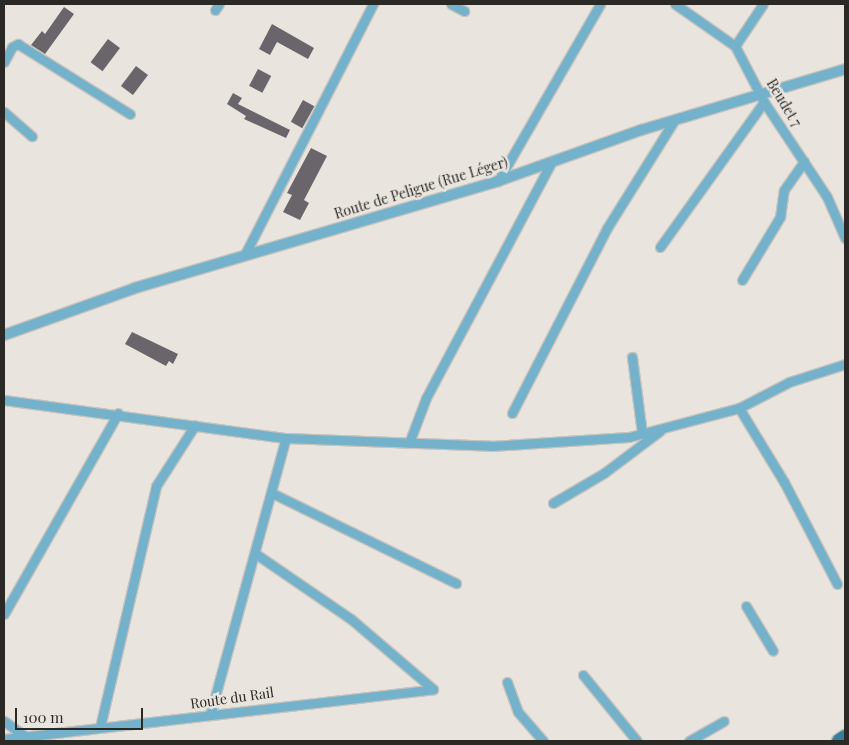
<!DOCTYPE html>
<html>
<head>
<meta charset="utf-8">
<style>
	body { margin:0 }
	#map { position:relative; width:849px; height:745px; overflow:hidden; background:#e9e5de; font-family:"Playfair Display",serif }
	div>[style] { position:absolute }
	.building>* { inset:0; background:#6a656b; transform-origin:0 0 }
	.roads { filter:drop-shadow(1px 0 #c7c3bd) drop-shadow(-1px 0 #c7c3bd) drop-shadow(0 1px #c7c3bd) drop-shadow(0 -1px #c7c3bd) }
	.minor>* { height:9px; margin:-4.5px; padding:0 4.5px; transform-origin:4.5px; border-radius:4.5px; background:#74b2cc }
	.tertiary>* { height:10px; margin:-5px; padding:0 5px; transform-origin:5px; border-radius:5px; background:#74b2cc }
	.primary>* { height:14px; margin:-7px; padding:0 7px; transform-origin:7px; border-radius:7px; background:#357f9a }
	span { translate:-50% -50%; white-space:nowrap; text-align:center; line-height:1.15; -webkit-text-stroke:5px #e9e5de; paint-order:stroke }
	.street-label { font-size:14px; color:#2a2926 }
	.frame { position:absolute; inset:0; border:5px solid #2a2926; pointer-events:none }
	.scale { position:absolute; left:15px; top:708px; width:128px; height:22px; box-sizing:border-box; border:2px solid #2a2926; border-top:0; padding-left:6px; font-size:15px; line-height:18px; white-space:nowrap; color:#2a2926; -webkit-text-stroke:4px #e9e5de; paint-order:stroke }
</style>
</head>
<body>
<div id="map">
	<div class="building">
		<div style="clip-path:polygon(64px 7px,74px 14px,45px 54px,31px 45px,42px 31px,45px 34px)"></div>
		<div style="clip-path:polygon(272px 24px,314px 48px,308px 59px,277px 42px,270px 55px,259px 49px)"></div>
		<div style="left:108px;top:39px;width:15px;height:29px;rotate:37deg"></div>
		<div style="left:136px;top:66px;width:15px;height:25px;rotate:37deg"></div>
		<div style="left:258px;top:69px;width:15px;height:19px;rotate:28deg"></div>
		<div style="clip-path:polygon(233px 93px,242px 98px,238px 104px,290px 130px,286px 138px,244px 119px,246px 116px,227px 104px)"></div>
		<div style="left:303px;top:100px;width:13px;height:25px;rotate:29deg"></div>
		<div style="clip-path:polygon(311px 148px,327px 156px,304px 200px,309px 203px,300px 220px,283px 212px,292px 195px,287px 193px)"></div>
		<div style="clip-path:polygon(132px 332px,178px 354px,173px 364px,169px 361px,166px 366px,125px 344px)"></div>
	</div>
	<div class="roads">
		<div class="minor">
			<div style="left:451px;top:4px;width:15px;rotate:28deg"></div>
			<div style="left:675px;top:4px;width:73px;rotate:35deg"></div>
			<div style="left:735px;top:46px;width:63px;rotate:62.6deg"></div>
			<div style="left:764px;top:102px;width:114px;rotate:56.4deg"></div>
			<div style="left:827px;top:197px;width:45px;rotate:66.3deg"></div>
			<div style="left:215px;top:10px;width:7px;rotate:-56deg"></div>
			<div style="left:735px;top:46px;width:50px;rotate:-56.3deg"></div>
			<div style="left:4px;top:62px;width:17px;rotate:-62deg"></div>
			<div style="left:12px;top:47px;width:7px;rotate:-27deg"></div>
			<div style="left:18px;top:44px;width:132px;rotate:32deg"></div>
			<div style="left:4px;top:112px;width:37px;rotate:41deg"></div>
			<div style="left:498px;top:181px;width:204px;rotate:-60deg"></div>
			<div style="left:660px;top:247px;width:178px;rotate:-54.4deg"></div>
			<div style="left:245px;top:254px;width:281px;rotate:-62.9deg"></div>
			<div style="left:742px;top:280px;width:74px;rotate:-58.9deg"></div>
			<div style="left:780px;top:217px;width:27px;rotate:-82deg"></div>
			<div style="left:784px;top:190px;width:35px;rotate:-55deg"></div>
			<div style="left:632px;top:357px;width:77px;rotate:82.5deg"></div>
			<div style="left:4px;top:400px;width:285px;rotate:7.7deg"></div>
			<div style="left:286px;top:438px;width:205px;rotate:2.2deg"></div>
			<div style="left:491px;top:446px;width:138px;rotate:-3.7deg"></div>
			<div style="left:629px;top:437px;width:114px;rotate:-14.8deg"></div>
			<div style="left:739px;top:408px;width:56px;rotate:-27.5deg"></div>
			<div style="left:789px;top:382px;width:59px;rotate:-17.8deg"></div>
			<div style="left:739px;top:408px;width:87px;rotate:58.7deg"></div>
			<div style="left:784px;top:482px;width:115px;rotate:62.5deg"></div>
			<div style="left:512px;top:413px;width:208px;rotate:-62.8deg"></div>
			<div style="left:607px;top:228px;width:128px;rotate:-58deg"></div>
			<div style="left:409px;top:443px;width:48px;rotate:-69.3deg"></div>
			<div style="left:426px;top:398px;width:268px;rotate:-62deg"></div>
			<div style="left:272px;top:493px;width:205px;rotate:26.1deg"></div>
			<div style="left:553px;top:503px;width:59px;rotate:-30.5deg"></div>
			<div style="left:604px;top:473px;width:70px;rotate:-36.9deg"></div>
			<div style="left:256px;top:554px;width:115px;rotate:34.4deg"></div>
			<div style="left:351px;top:619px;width:108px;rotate:40.5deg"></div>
			<div style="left:746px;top:606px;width:52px;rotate:59deg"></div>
			<div style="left:4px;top:614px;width:231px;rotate:-60.4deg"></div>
			<div style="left:583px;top:675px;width:85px;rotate:50.7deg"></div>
			<div style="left:507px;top:682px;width:32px;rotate:70deg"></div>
			<div style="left:518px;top:712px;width:38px;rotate:49deg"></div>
			<div style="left:210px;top:715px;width:287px;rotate:-74.7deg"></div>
			<div style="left:4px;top:721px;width:34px;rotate:36deg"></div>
			<div style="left:100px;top:727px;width:247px;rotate:-76.9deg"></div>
			<div style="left:156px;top:486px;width:72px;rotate:-57.4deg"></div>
			<div style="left:4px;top:739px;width:432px;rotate:-6.6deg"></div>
			<div style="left:689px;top:741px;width:40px;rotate:-29.7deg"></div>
		</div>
		<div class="tertiary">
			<div style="left:4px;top:335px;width:139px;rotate:-19.7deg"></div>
			<div style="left:135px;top:288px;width:378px;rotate:-16.4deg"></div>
			<div style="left:498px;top:181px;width:152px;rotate:-19.6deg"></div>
			<div style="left:641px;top:130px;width:213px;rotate:-16.6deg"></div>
		</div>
		<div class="primary">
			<div style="left:839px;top:741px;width:7px;rotate:-34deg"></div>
		</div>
	</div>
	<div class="street-label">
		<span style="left:784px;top:103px;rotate:59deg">Beudet 7</span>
		<span style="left:421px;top:188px;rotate:-17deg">Route de Peligue (Rue Léger)</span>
		<span style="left:232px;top:698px;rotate:-8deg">Route du Rail</span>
	</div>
	<div class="frame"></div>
	<div class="scale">100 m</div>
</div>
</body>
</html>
